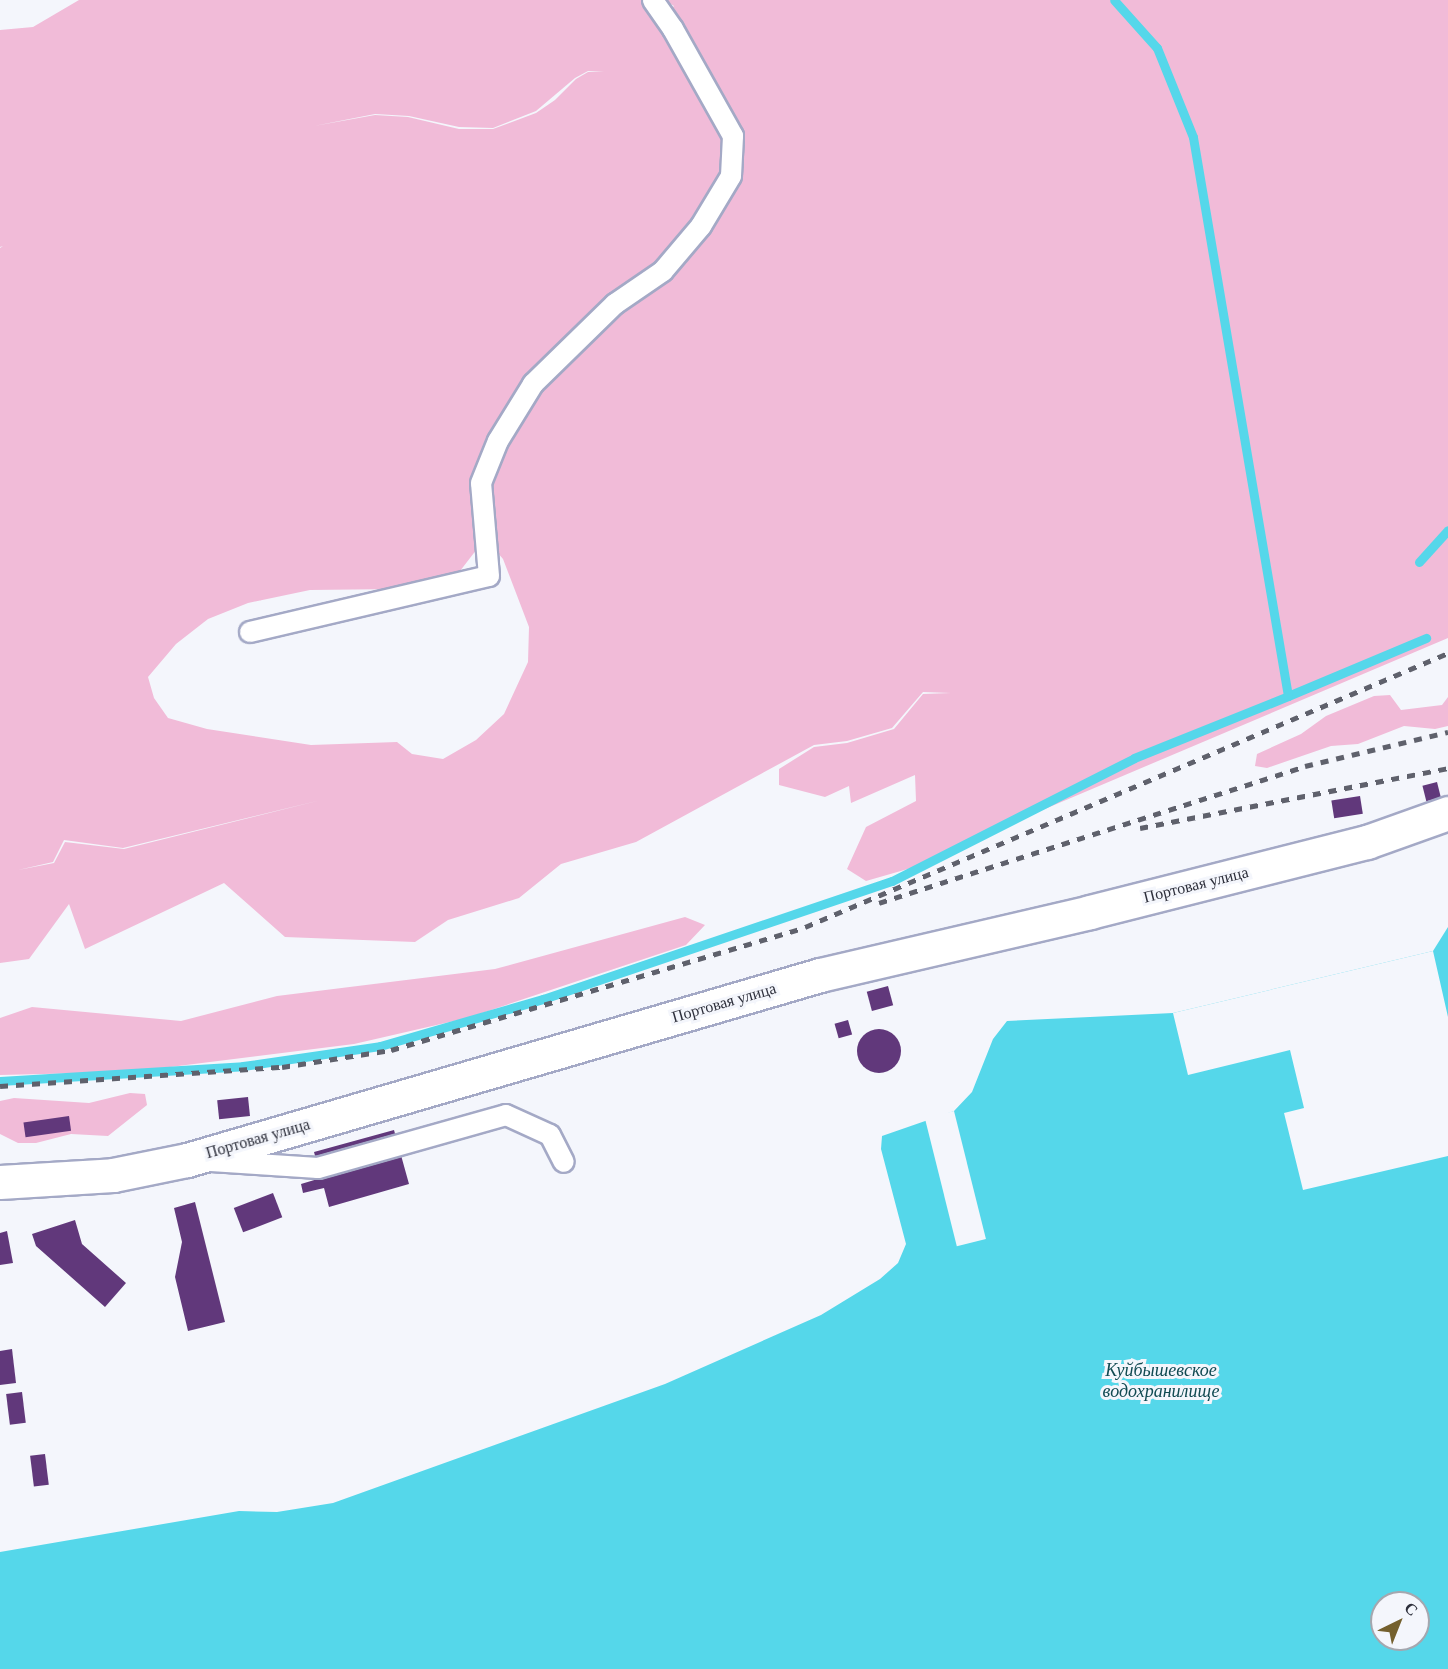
<!DOCTYPE html>
<html>
<head>
<meta charset="utf-8">
<style>
	body { margin:0 }
	#map { position:relative; width:1448px; height:1669px; overflow:hidden; background:#f4f6fc; font-family:"Times New Roman",serif }
	div>[style] { position:absolute }
	.green>* { inset:0; background:#f1bbd8 }
	.water>* { inset:0; background:#55d7ea }
	.pier>* { inset:0; background:#f4f6fc; transform-origin:0 0 }
	.stream>* { height:9px; margin:-4.5px; padding:0 4.5px; transform-origin:4.5px; border-radius:4.5px; background:#55d7ea }
	.building>* { inset:0; background:#61387b; transform-origin:0 0 }
	.round { border-radius:50% }
	.roads { filter:drop-shadow(2px 0 #a4a9c6) drop-shadow(-2px 0 #a4a9c6) drop-shadow(0 2px #a4a9c6) drop-shadow(0 -2px #a4a9c6) }
	.lane>* { height:20px; margin:-10px; padding:0 10px; transform-origin:10px; border-radius:10px; background:#fff }
	.street>* { height:33px; margin:-16.5px; padding:0 16.5px; transform-origin:16.5px; border-radius:16.5px; background:#fff }
	.rail>* { height:4.5px; margin-top:-2.25px; transform-origin:0; background:repeating-linear-gradient(90deg,#5f616c 0 8px,transparent 0 16px) }
	span { translate:-50% -50%; white-space:nowrap; text-align:center; line-height:1.15; -webkit-text-stroke:6px #f4f6fc; paint-order:stroke }
	.street-label { font-size:16px; color:#2e303c }
	.water-label { font-size:18px; color:#114a52; font-style:italic }
	.north { position:absolute; left:1370px; top:1591px; width:60px; height:60px; box-sizing:border-box; background:#f4f6fc; border:2px solid #a5a7af; border-radius:50%; rotate:43deg; font-size:16px; font-weight:700; line-height:24px; text-align:center; color:#2e303c }
	.north::after { content:''; display:block; margin:auto; width:21px; height:27px; background:#74602e; clip-path:polygon(50% 0,100% 100%,50% 72%,0 100%) }
</style>
</head>
<body>
<div id="map">
	<div class="green">
		<div style="clip-path:polygon(evenodd,79px 0,648px 0,658px 21px,674px 6px,664px 0,1448px 0,1448px 638px,1026px 817px,939px 860px,866px 881px,847px 869px,866px 827px,916px 801px,915px 775px,851px 803px,849px 786px,825px 797px,779px 785px,779px 769px,814px 747px,847px 743px,894px 729px,923px 694px,951px 693px,923px 692px,892px 728px,847px 741px,814px 745px,636px 842px,561px 864px,519px 898px,448px 920px,415px 942px,285px 937px,224px 883px,85px 949px,69px 904px,29px 959px,0 963px,0 248px,3px 246px,0 247px,0 30px,33px 27px,79px 0,588px 71px,604px 71px,588px 72px,576px 79px,555px 100px,536px 113px,493px 129px,459px 129px,408px 117px,375px 115px,314px 126px,375px 114px,409px 116px,459px 127px,493px 128px,536px 111px,575px 78px,588px 71px,79px 0,477px 549px,497px 552px,503px 559px,529px 627px,528px 662px,504px 714px,476px 740px,443px 759px,412px 754px,397px 742px,311px 745px,207px 729px,168px 718px,154px 698px,148px 677px,176px 644px,208px 619px,248px 603px,310px 590px,398px 589px,460px 571px,477px 549px,79px 0,321px 800px,124px 849px,65px 842px,54px 863px,18px 870px,53px 862px,64px 840px,123px 848px,321px 800px)"></div>
		<div style="clip-path:polygon(1390px 695px,1401px 710px,1442px 705px,1448px 697px,1448px 726px,1435px 729px,1404px 726px,1358px 744px,1331px 746px,1267px 768px,1255px 766px,1257px 754px,1301px 734px,1326px 716px,1374px 696px)"></div>
		<div style="clip-path:polygon(685px 917px,705px 925px,686px 945px,467px 1018px,354px 1044px,130px 1072px,0 1075px,0 1018px,32px 1007px,181px 1021px,277px 996px,495px 969px)"></div>
		<div style="clip-path:polygon(130px 1093px,145px 1094px,147px 1105px,108px 1136px,71px 1134px,36px 1143px,18px 1143px,0 1134px,0 1101px,14px 1098px,89px 1103px)"></div>
	</div>
	<div class="water">
		<div style="clip-path:polygon(evenodd,1448px 927px,1448px 1669px,0 1669px,0 1552px,239px 1511px,277px 1512px,333px 1503px,665px 1384px,821px 1315px,880px 1279px,898px 1263px,906px 1244px,881px 1149px,882px 1136px,954px 1111px,972px 1092px,993px 1039px,1007px 1021px,1173px 1013px,1433px 951px,1448px 927px,1382px 1603px,1418px 1603px,1418px 1639px,1382px 1639px,1382px 1603px)"></div>
	</div>
	<div class="pier">
		<div style="clip-path:polygon(1433px 951px,1448px 1017px,1448px 1156px,1303px 1190px,1284px 1113px,1304px 1108px,1290px 1050px,1188px 1075px,1173px 1013px)"></div>
		<div style="left:954px;top:1111px;width:132px;height:30px;rotate:76deg"></div>
	</div>
	<div class="stream">
		<div style="left:1419px;top:562px;width:43px;rotate:-47.8deg"></div>
		<div style="left:1288px;top:696px;width:150px;rotate:-22.8deg"></div>
		<div style="left:0;top:1081px;width:243px;rotate:-3.5deg"></div>
		<div style="left:243px;top:1066px;width:138px;rotate:-8.3deg"></div>
		<div style="left:380px;top:1046px;width:170px;rotate:-16.1deg"></div>
		<div style="left:543px;top:999px;width:368px;rotate:-18.7deg"></div>
		<div style="left:892px;top:881px;width:271px;rotate:-26.9deg"></div>
		<div style="left:1134px;top:758px;width:166px;rotate:-21.9deg"></div>
		<div style="left:1288px;top:696px;width:567px;rotate:-99.65deg"></div>
		<div style="left:1193px;top:137px;width:96px;rotate:-112deg"></div>
		<div style="left:1157px;top:48px;width:64px;rotate:-131.9deg"></div>
	</div>
	<div class="building">
		<div style="left:1437px;top:782px;width:16px;height:15px;rotate:76deg"></div>
		<div style="left:1360px;top:796px;width:18px;height:29px;rotate:81deg"></div>
		<div style="left:888px;top:986px;width:20px;height:22px;rotate:75deg"></div>
		<div style="left:848px;top:1020px;width:15px;height:14px;rotate:74deg"></div>
		<div class="round" style="left:857px;top:1029px;width:44px;height:44px"></div>
		<div style="left:248px;top:1097px;width:19px;height:31px;rotate:84deg"></div>
		<div style="left:69px;top:1116px;width:15px;height:46px;rotate:82deg"></div>
		<div style="clip-path:polygon(394px 1130px,409px 1184px,329px 1207px,324px 1188px,303px 1193px,301px 1184px,321px 1178px,314px 1152px)"></div>
		<div style="left:273px;top:1193px;width:26px;height:42px;rotate:69deg"></div>
		<div style="clip-path:polygon(195px 1202px,225px 1322px,188px 1331px,175px 1277px,182px 1242px,174px 1208px)"></div>
		<div style="clip-path:polygon(75px 1220px,82px 1244px,126px 1283px,105px 1307px,36px 1246px,32px 1234px)"></div>
		<div style="clip-path:polygon(7px 1231px,13px 1263px,0 1265px,0 1233px)"></div>
		<div style="clip-path:polygon(12px 1349px,16px 1383px,0 1385px,0 1351px)"></div>
		<div style="left:22px;top:1392px;width:31px;height:16px;rotate:83deg"></div>
		<div style="left:45px;top:1454px;width:31px;height:15px;rotate:83deg"></div>
	</div>
	<div class="roads">
		<div class="lane">
			<div style="left:250px;top:632px;width:245px;rotate:-13.2deg"></div>
			<div style="left:489px;top:576px;width:93px;rotate:-94.9deg"></div>
			<div style="left:481px;top:483px;width:45px;rotate:-68deg"></div>
			<div style="left:498px;top:441px;width:67px;rotate:-58.4deg"></div>
			<div style="left:533px;top:384px;width:115px;rotate:-44.3deg"></div>
			<div style="left:615px;top:304px;width:58px;rotate:-34.5deg"></div>
			<div style="left:663px;top:271px;width:59px;rotate:-49.8deg"></div>
			<div style="left:701px;top:226px;width:58px;rotate:-59deg"></div>
			<div style="left:731px;top:176px;width:40px;rotate:-87.1deg"></div>
			<div style="left:733px;top:136px;width:123px;rotate:-119.3deg"></div>
			<div style="left:673px;top:29px;width:35px;rotate:-125deg"></div>
			<div style="left:211px;top:1161px;width:107px;rotate:3.7deg"></div>
			<div style="left:318px;top:1168px;width:195px;rotate:-15.7deg"></div>
			<div style="left:506px;top:1115px;width:48px;rotate:24.4deg"></div>
			<div style="left:550px;top:1135px;width:30px;rotate:63deg"></div>
		</div>
		<div class="street">
			<div style="left:0;top:1182px;width:113px;rotate:-3.5deg"></div>
			<div style="left:113px;top:1175px;width:76px;rotate:-11.5deg"></div>
			<div style="left:187px;top:1160px;width:659px;rotate:-16.29deg"></div>
			<div style="left:820px;top:975px;width:277px;rotate:-13.1deg"></div>
			<div style="left:1090px;top:912px;width:286px;rotate:-14.2deg"></div>
			<div style="left:1367px;top:842px;width:86px;rotate:-19.7deg"></div>
		</div>
	</div>
	<div class="rail">
		<div style="left:1140px;top:828px;width:314px;rotate:-11deg"></div>
		<div style="left:879px;top:903px;width:447px;rotate:-17.8deg"></div>
		<div style="left:1305px;top:766px;width:147px;rotate:-13.4deg"></div>
		<div style="left:0;top:1086px;width:283px;rotate:-3.9deg"></div>
		<div style="left:282px;top:1067px;width:110px;rotate:-8.9deg"></div>
		<div style="left:391px;top:1050px;width:432px;rotate:-16.5deg"></div>
		<div style="left:805px;top:927px;width:699px;rotate:-23.08deg"></div>
	</div>
	<div class="street-label">
		<span style="left:1196px;top:885px;rotate:-14deg">Портовая улица</span>
		<span style="left:724px;top:1003px;rotate:-16deg">Портовая улица</span>
		<span style="left:258px;top:1139px;rotate:-16deg">Портовая улица</span>
	</div>
	<div class="water-label">
		<span style="left:1161px;top:1381px">Куйбышевское<br>водохранилище</span>
	</div>
	<div class="north">С</div>
</div>
</body>
</html>
